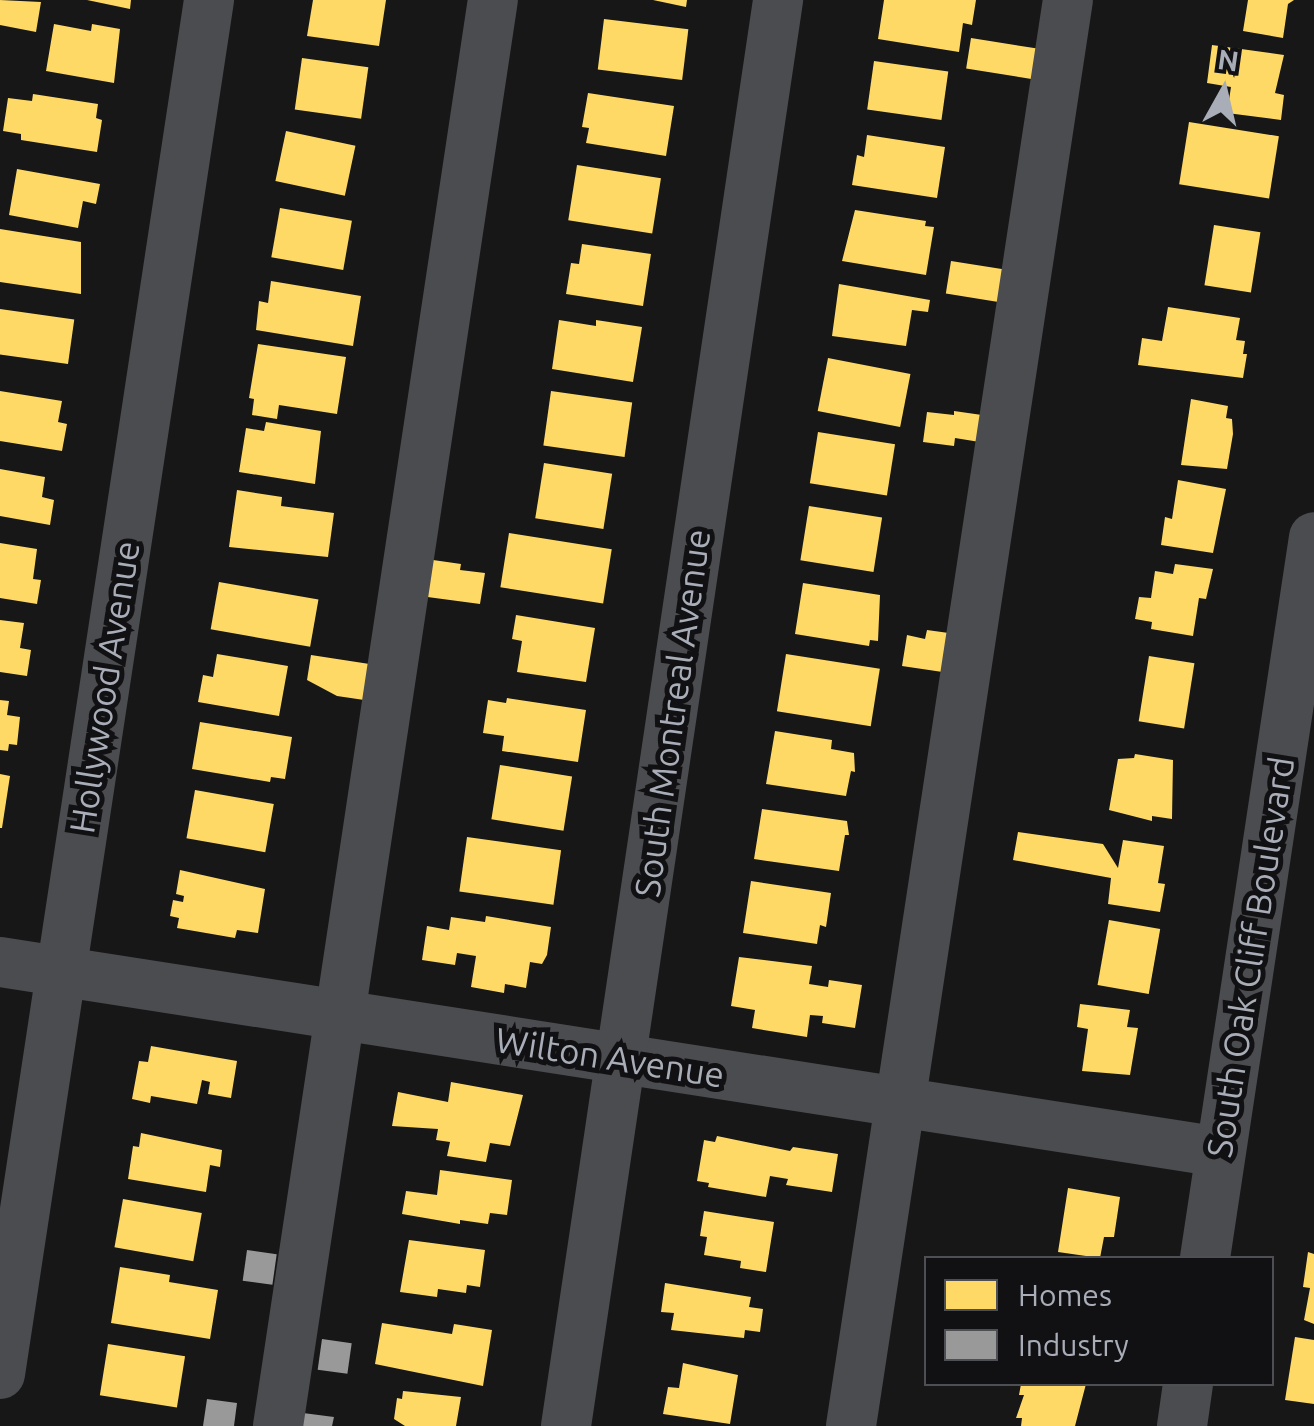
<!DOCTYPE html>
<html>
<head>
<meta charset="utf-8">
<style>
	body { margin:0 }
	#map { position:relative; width:1314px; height:1426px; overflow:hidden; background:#171717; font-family:Ubuntu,sans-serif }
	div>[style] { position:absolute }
	.homes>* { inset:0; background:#ffd966; transform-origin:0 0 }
	.industry>* { inset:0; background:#999; transform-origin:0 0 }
	.minor>* { height:50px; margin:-25px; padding:0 25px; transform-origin:25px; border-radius:25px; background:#4b4c50 }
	span { translate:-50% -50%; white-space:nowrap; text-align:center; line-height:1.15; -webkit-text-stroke:10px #111113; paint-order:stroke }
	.street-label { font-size:35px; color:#a8adb8 }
	.legend { position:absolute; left:924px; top:1256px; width:350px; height:130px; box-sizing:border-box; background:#111113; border:2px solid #4d4f55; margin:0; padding:12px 18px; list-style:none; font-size:30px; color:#a8adb8 }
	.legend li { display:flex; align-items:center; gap:20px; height:50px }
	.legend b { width:50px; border:2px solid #4d4f55 }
	.north { position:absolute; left:1174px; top:40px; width:100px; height:100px; -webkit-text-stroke:8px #111113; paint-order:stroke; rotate:8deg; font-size:28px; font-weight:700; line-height:40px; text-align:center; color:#a8adb8 }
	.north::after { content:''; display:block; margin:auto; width:35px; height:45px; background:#a8adb8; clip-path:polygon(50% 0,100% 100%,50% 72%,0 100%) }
</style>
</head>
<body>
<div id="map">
	<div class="homes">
		<div style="clip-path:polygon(0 0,41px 2px,36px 32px,0 25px)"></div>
		<div style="clip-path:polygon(87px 0,131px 0,130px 9px)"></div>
		<div style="clip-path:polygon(313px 0,386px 0,379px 46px,307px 36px)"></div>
		<div style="clip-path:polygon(653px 0,687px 0,686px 7px)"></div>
		<div style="clip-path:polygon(884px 0,976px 0,972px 25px,963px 23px,959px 52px,878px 39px)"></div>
		<div style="clip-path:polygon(1248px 0,1294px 0,1288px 4px,1283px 38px,1243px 31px)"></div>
		<div style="left:604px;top:19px;width:85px;height:51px;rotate:7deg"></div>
		<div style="clip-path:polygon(54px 24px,91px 31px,92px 24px,120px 29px,114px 83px,46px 71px)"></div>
		<div style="left:971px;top:38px;width:77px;height:31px;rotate:9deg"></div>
		<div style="clip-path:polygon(1212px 45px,1284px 55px,1275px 93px,1284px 95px,1281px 120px,1227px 113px,1231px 87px,1207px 83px)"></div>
		<div style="left:302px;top:58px;width:67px;height:52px;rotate:8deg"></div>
		<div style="left:874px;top:61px;width:75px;height:49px;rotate:8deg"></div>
		<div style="clip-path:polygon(588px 93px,674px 106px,666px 156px,586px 143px,589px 128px,582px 127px)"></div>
		<div style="clip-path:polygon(33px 94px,98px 104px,96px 118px,102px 120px,97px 152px,21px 140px,21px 134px,3px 131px,8px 98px,32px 101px)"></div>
		<div style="left:1189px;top:122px;width:91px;height:63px;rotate:9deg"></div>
		<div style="left:286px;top:131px;width:71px;height:51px;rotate:12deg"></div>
		<div style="clip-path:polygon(867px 135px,945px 147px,937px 198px,852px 185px,857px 155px,864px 157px)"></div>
		<div style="left:577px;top:165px;width:85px;height:56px;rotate:9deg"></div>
		<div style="clip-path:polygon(17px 169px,100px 184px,96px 204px,83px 201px,78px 228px,9px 215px)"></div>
		<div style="left:280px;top:208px;width:73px;height:50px;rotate:10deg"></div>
		<div style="clip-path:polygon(855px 210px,926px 221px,925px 226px,934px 227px,926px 275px,842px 261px)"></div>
		<div style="left:1214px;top:225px;width:47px;height:61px;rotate:9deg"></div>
		<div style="clip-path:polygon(0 229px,81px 242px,81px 294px,0 282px)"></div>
		<div style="clip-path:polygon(582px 244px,651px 254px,643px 306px,566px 294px,571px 263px,579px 264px)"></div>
		<div style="left:951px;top:261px;width:61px;height:33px;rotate:9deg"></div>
		<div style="clip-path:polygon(271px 281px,361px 296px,353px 346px,256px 330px,259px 301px,268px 303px)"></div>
		<div style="clip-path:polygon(839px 284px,930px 300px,928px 312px,912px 310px,906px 346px,832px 336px)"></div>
		<div style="clip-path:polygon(1168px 307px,1240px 318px,1236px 340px,1245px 341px,1243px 354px,1247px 354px,1243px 378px,1138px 365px,1142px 338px,1162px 341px)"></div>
		<div style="left:0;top:309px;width:75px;height:45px;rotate:8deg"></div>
		<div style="clip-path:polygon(559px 320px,596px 326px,596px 320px,642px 327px,633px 382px,552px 369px)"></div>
		<div style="clip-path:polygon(258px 344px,346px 357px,337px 414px,279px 405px,277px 419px,252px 415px,254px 399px,249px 398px)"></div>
		<div style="left:828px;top:358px;width:84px;height:54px;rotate:11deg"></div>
		<div style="clip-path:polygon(0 391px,62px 401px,58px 422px,67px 424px,62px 451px,0 441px)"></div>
		<div style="left:551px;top:391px;width:82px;height:55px;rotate:8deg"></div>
		<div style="clip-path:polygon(1191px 399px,1228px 406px,1226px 418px,1232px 419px,1233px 434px,1227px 469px,1181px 465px)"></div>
		<div style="clip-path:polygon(954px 411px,996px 417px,992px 444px,955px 438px,954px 446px,923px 442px,927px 412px,954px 415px)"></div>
		<div style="clip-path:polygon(266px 422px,321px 431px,315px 484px,239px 472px,246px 428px,264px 431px)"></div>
		<div style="left:818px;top:432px;width:78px;height:52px;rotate:9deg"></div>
		<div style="left:544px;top:463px;width:69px;height:56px;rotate:9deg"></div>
		<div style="clip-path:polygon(0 469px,45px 477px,42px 497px,54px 500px,50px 525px,0 516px)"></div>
		<div style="clip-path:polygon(1178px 480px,1226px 489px,1213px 553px,1161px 545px,1165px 517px,1172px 519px)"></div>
		<div style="clip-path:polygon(237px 490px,282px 497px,281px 506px,334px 513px,328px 557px,229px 547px)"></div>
		<div style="left:809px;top:506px;width:74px;height:55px;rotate:9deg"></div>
		<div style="left:509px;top:533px;width:104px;height:55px;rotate:9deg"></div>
		<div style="clip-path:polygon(0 543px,37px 549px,33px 579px,41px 580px,37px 604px,0 598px)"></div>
		<div style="clip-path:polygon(426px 559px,461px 564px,460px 570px,485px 573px,480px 604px,420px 596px)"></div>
		<div style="clip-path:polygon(1175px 564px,1213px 569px,1206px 599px,1199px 598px,1193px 636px,1151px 629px,1152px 622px,1135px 619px,1139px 597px,1151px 598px,1155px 571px,1173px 574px)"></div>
		<div style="left:219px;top:582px;width:101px;height:48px;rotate:10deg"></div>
		<div style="clip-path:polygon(803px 583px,880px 595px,878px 641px,870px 640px,869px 646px,795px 634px)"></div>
		<div style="clip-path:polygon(516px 615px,595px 628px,586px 682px,517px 672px,522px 641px,512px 639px)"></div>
		<div style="clip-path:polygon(0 620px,24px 623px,20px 648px,31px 650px,27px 676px,0 672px)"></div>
		<div style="clip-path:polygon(927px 630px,956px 634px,956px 674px,902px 666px,907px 635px,925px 639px)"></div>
		<div style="clip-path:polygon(217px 654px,288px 666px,279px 716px,198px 702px,203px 675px,213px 677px)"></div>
		<div style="left:786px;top:654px;width:95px;height:58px;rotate:9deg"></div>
		<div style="clip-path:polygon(311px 655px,376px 665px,371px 701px,337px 696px,307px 680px)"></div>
		<div style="left:1149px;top:656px;width:46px;height:66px;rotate:9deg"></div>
		<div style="clip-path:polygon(507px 698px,586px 710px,578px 762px,502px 751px,504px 736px,483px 733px,488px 700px,506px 703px)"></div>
		<div style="clip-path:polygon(0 700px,9px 701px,7px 715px,20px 717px,17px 745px,9px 744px,8px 751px,0 750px)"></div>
		<div style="clip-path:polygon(200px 722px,292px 737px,285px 779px,271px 777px,270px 782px,192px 769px)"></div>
		<div style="clip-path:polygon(775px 731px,832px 740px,831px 749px,854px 753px,855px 772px,851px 771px,846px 796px,766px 784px)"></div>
		<div style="clip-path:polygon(1135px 754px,1173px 760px,1172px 819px,1152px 816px,1152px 821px,1109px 810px,1118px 759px,1134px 758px)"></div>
		<div style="left:500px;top:765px;width:73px;height:55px;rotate:9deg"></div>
		<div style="clip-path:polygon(0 774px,10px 776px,2px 828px,0 828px)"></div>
		<div style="left:195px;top:790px;width:80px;height:49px;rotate:10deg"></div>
		<div style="clip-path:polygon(762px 809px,847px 821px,849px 835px,845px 835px,839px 871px,754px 859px)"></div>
		<div style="clip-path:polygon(1018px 832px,1103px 844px,1118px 868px,1123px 840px,1164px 846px,1158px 883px,1165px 884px,1160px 912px,1108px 904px,1111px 878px,1013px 860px)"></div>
		<div style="left:467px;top:837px;width:95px;height:55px;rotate:8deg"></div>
		<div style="clip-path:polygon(180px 870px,265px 889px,258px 933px,237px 930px,235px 938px,177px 928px,179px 918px,170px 916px,173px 900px,183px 902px,184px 896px,176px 894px)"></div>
		<div style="clip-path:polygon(751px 881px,831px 893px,826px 927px,820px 925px,817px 944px,743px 933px)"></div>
		<div style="clip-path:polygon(486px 916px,551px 927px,547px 955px,542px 964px,530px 962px,526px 988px,505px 984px,504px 993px,471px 987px,476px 956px,457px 953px,455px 965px,422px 960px,427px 926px,449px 930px,451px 917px,485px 922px)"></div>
		<div style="left:1109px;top:920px;width:52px;height:66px;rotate:10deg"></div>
		<div style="clip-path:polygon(739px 957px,812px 966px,809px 984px,828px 987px,829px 980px,862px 985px,855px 1028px,822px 1023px,823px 1016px,810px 1015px,807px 1037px,752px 1028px,755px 1010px,731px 1006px)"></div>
		<div style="clip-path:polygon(1080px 1004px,1130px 1010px,1127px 1027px,1138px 1028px,1130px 1075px,1082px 1071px,1088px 1029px,1077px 1027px)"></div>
		<div style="clip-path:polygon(151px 1046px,237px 1061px,231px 1098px,208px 1094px,210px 1082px,202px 1080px,197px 1104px,151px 1096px,150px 1103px,132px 1099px,139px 1061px,148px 1062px)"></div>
		<div style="clip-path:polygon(451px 1082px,523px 1095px,510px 1146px,490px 1143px,486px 1162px,447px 1156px,450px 1142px,436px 1140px,438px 1129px,392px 1126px,398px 1092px,448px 1102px)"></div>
		<div style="clip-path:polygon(141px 1133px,222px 1150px,220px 1167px,210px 1165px,206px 1192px,128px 1179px,133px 1146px,139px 1147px)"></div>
		<div style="clip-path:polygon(717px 1136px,790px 1151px,793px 1147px,838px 1154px,832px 1192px,786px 1185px,788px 1179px,770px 1176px,766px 1197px,708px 1187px,709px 1183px,697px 1181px,704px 1140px,715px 1142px)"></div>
		<div style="clip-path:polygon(440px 1170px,512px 1180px,507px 1215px,490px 1213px,488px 1224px,460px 1220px,460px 1224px,402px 1214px,406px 1191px,437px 1195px)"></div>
		<div style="clip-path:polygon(1068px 1188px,1120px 1197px,1114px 1237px,1104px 1237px,1100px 1258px,1058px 1252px)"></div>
		<div style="left:123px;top:1199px;width:80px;height:49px;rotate:10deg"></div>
		<div style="clip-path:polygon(704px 1211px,774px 1222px,766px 1272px,740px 1268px,741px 1261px,704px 1255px,707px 1237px,700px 1236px)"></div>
		<div style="clip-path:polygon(409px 1240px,485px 1250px,480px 1287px,467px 1285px,466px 1293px,438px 1289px,437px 1297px,400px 1292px)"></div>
		<div style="clip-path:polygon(1308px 1252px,1314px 1254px,1314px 1324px,1304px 1320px,1310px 1288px,1303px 1287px)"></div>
		<div style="clip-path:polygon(120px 1267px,170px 1275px,169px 1282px,218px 1290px,210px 1339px,111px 1323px)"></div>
		<div style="clip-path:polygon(665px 1283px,751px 1297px,749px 1307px,763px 1309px,760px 1332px,745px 1330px,744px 1338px,671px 1330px,674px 1313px,661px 1312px)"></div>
		<div style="clip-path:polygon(382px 1323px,452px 1334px,454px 1324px,492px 1330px,483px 1386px,375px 1364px)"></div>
		<div style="clip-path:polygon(1295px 1337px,1314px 1340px,1314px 1404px,1285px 1400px)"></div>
		<div style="left:108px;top:1344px;width:78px;height:52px;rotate:9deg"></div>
		<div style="clip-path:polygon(683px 1363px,738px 1375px,730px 1424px,663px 1414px,668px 1387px,679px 1388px)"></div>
		<div style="clip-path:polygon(1021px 1384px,1086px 1384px,1075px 1426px,1021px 1426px,1022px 1418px,1016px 1418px,1024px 1395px,1019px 1395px)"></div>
		<div style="clip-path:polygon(403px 1391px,461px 1397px,456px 1426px,405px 1426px,394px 1419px,397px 1398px,402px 1399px)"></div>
	</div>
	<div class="industry">
		<div style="left:247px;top:1250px;width:30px;height:31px;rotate:8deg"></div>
		<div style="left:322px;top:1339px;width:30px;height:31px;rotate:8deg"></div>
		<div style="clip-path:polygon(207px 1399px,237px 1403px,234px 1426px,203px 1426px)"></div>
		<div style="clip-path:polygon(303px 1413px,334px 1417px,332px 1426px,301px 1426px)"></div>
	</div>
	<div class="minor">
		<div style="left:0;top:962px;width:1235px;rotate:8.85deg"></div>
		<div style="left:1205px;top:1258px;width:729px;rotate:-81.4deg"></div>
		<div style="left:0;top:1374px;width:1390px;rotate:-81.35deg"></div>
		<div style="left:278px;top:1426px;width:1442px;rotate:-81.43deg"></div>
		<div style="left:566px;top:1426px;width:1442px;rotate:-81.54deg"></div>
		<div style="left:851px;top:1426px;width:1442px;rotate:-81.35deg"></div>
		<div style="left:1182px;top:1426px;width:42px;rotate:-81.9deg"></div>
	</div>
	<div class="street-label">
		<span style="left:104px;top:687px;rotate:-81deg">Hollywood Avenue</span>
		<span style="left:672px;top:713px;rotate:-82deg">South Montreal Avenue</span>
		<span style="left:1250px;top:957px;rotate:-81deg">South Oak Cliff Boulevard</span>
		<span style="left:610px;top:1057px;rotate:9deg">Wilton Avenue</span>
	</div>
	<ul class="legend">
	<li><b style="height:28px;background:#ffd966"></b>Homes</li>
	<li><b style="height:28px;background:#999"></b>Industry</li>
	</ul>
	<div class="north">N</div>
</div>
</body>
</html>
